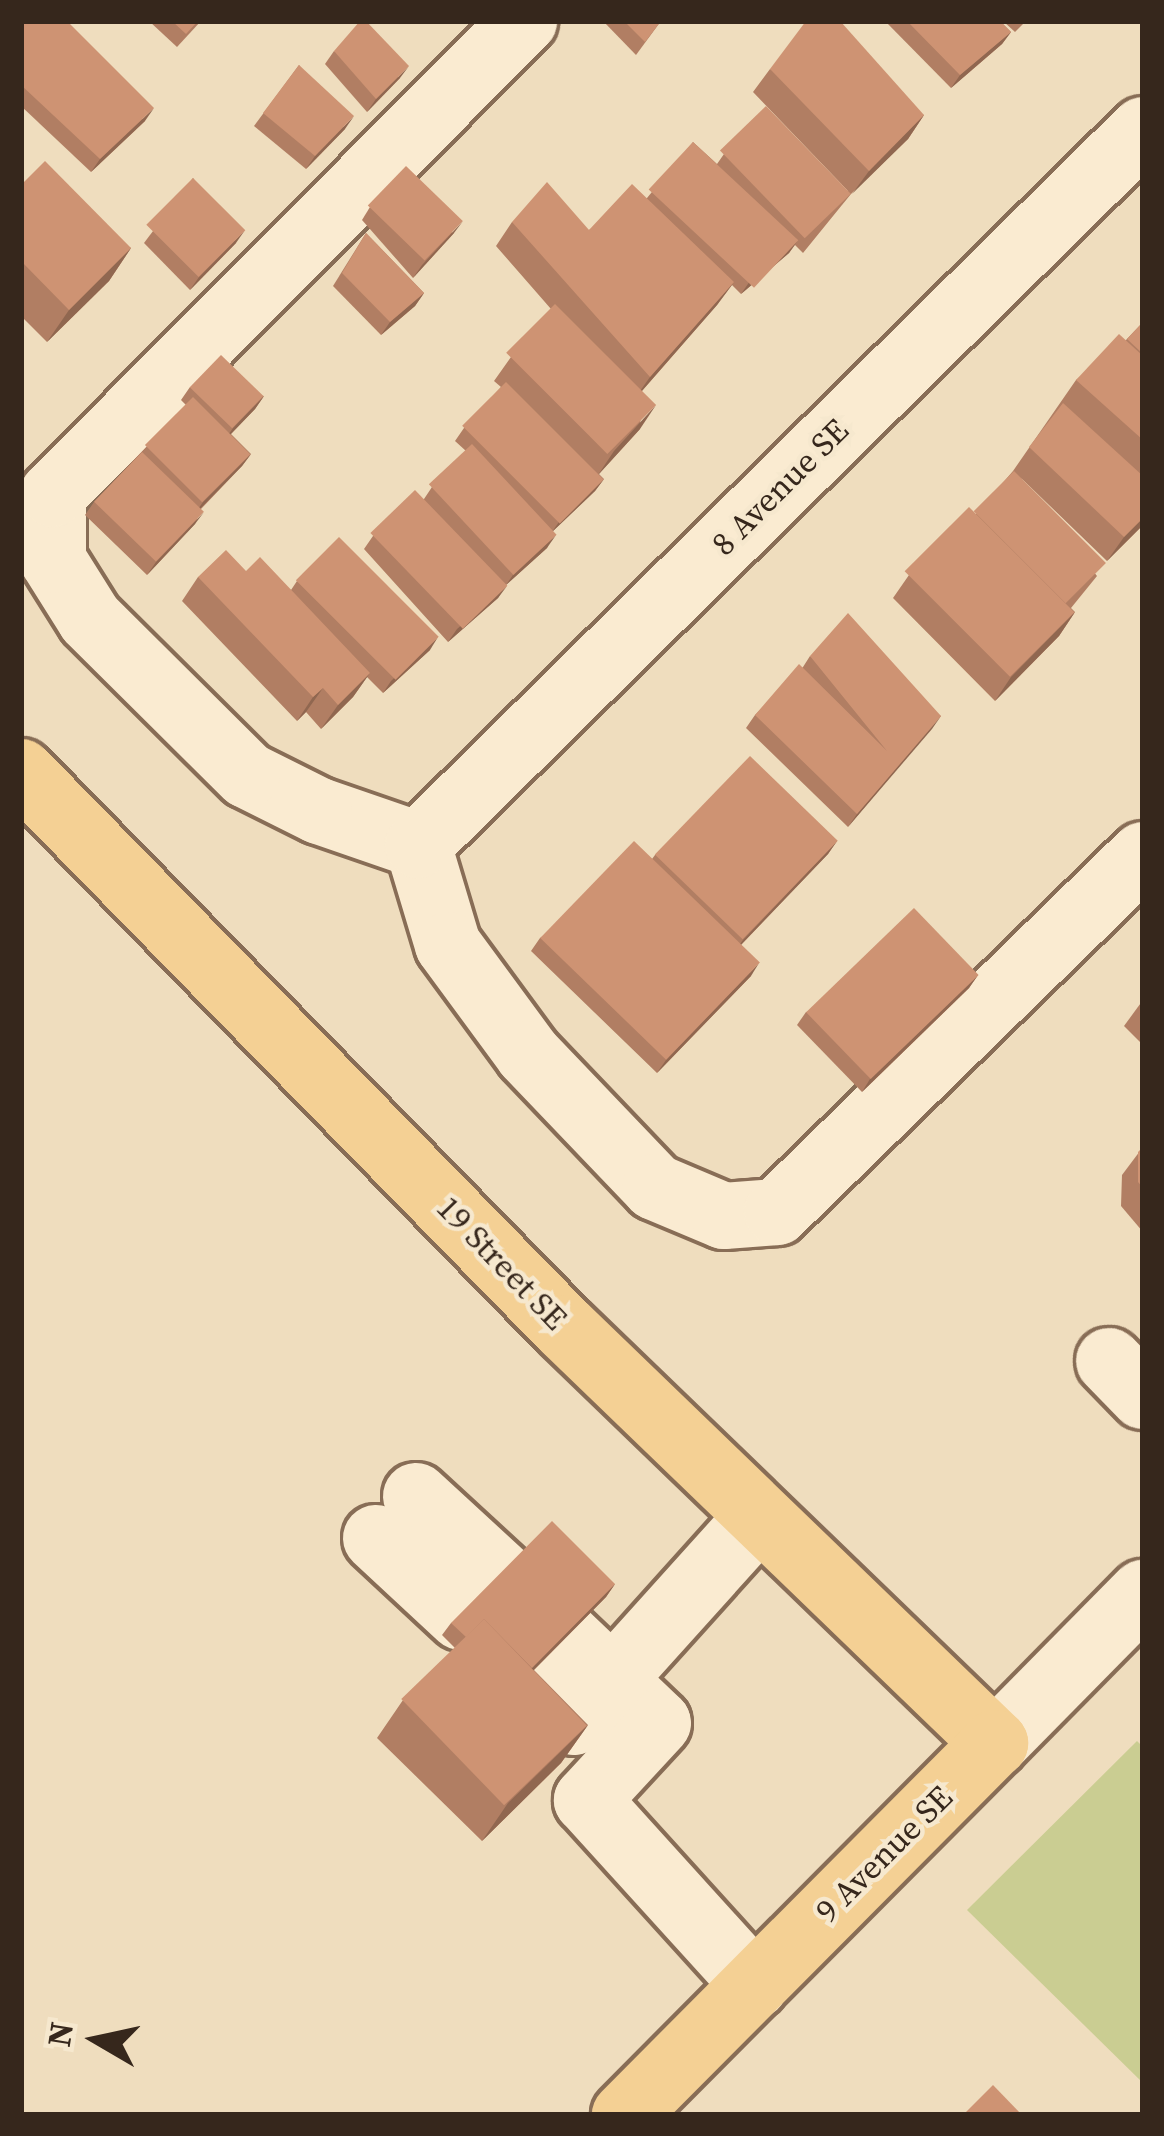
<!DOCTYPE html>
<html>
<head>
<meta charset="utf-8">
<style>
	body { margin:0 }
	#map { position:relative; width:1164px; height:2136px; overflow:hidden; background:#efddbe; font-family:"Source Serif 4",serif }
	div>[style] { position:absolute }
	.green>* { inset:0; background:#cacd92 }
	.roads { filter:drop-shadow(3px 0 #886d56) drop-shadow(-3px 0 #886d56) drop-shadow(0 3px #886d56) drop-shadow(0 -3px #886d56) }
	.minor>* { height:66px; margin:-33px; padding:0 33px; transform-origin:33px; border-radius:33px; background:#faebd1 }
	.major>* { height:66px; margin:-33px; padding:0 33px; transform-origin:33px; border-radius:33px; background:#f4d094 }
	.wall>* { inset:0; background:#b17e63 }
	.shaded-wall>* { inset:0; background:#906750 }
	.building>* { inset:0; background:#ce9373; transform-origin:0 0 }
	span { translate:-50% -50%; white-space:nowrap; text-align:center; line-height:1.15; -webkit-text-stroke:9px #f6e8ce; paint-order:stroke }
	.street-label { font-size:33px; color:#36271c }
	.frame { position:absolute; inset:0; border:24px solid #36271c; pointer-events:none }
	.north { position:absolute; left:36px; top:1980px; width:120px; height:120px; -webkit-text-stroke:9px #f6e8ce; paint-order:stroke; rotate:279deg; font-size:33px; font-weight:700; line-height:48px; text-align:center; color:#36271c }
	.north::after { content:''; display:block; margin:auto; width:42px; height:54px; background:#36271c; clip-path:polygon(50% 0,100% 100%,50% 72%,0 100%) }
</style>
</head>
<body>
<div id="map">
	<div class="green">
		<div style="clip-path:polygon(1137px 1741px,1143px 1747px,1143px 2083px,967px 1910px)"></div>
	</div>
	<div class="roads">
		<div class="minor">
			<div style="left:418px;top:845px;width:105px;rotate:-161deg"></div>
			<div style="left:319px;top:811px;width:80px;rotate:-153.4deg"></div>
			<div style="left:247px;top:775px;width:221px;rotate:-135.2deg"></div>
			<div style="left:90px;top:619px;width:70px;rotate:-122.1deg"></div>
			<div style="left:53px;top:560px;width:66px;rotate:-90deg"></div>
			<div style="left:53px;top:494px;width:668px;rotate:-45.12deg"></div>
			<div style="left:418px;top:845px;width:104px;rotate:73.3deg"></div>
			<div style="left:448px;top:945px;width:135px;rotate:53.7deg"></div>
			<div style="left:528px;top:1054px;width:184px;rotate:46.3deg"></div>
			<div style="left:655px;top:1187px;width:75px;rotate:22.8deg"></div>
			<div style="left:724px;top:1216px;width:53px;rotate:-4.3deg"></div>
			<div style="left:777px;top:1212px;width:511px;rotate:-44.29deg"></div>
			<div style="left:418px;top:845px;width:1018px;rotate:-44.6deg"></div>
			<div style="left:1109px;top:1361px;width:49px;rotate:45.8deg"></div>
			<div style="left:416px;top:1496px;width:117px;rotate:42.6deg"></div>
			<div style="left:376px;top:1538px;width:116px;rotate:42.9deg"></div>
			<div style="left:568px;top:1637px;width:124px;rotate:43.7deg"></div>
			<div style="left:658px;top:1723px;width:105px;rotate:132.7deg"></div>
			<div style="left:587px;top:1800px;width:250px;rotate:47.8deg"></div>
			<div style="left:527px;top:1678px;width:64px;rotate:43.1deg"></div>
			<div style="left:574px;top:1722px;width:275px;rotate:-48deg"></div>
			<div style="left:995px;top:1743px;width:211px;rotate:-45.4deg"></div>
		</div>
		<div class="major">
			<div style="left:21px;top:772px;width:778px;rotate:45.63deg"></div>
			<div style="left:565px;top:1328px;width:598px;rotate:43.98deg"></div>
			<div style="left:995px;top:1743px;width:525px;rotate:134.85deg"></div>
		</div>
	</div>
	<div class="wall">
		<div style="clip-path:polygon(21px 21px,145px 121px,91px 172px,21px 106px)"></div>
		<div style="clip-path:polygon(149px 21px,201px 21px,177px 47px)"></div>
		<div style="clip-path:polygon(603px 21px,661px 21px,636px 55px)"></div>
		<div style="clip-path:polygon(885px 21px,1000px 21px,1011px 32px,1002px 44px,951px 88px)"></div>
		<div style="clip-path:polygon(1003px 21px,1026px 21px,1015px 32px)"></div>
		<div style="clip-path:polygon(334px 51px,400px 78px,367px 112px,325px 64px)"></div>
		<div style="clip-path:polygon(299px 65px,345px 129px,306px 169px,254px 126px)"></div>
		<div style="clip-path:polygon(770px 69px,924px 115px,908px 139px,851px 194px,803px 253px,795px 245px,789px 253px,741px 294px,732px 285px,717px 305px,642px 391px,640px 429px,599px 474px,604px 479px,595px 491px,553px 531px,547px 548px,506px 585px,498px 598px,448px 642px,364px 549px,373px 536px,424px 499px,432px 487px,466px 451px,455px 441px,464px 428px,501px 387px,494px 381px,511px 357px,551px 309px,496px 246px,512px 222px,589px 230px,647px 198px,693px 142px,717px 164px,724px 154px,848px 191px,753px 92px)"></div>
		<div style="clip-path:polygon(193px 178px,236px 243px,190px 290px,144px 243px)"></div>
		<div style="clip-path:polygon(21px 185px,131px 248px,109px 281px,47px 342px,21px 316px)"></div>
		<div style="clip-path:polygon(370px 207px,454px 233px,413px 278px,362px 220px)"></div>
		<div style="clip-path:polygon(366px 233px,424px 293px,415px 306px,381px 335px,333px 286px)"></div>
		<div style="clip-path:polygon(1143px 322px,1143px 525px,1107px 561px,1021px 478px,1097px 576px,1071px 608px,1075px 612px,1059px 636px,995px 701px,893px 598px,909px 575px,976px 514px,1013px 471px,1076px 380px,1126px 340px)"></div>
		<div style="clip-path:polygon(190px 387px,264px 396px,255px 409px,231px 434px,251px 454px,242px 466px,201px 509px,195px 524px,147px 575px,85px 515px,94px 502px,186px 405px,181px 400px)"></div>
		<div style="clip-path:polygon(246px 571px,291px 590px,297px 581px,430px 650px,383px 693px,367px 677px,353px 697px,321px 729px,306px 712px,297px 721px,182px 601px,198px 577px)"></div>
		<div style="clip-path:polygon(810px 656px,941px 716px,848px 827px,746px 728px,755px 715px,803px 667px)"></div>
		<div style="clip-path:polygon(837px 841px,828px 854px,741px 945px,751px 976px,657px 1073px,531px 951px,540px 938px,652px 859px,655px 855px)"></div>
		<div style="clip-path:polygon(978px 975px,969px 988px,862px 1092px,797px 1025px,806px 1012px)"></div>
		<div style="clip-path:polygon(1143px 1000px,1143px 1045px,1124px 1026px)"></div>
		<div style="clip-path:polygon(1143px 1147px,1143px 1232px,1121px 1206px,1122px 1175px)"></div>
		<div style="clip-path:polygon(615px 1584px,606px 1597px,534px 1670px,588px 1725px,561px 1763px,482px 1841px,377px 1738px,403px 1700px,455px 1648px,442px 1635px,451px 1623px)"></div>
	</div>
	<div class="shaded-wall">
		<div style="clip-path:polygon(1011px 32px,1002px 44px,951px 88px,960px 75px)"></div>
		<div style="clip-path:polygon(409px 66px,400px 78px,367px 112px,376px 99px)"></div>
		<div style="clip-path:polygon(154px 108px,145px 121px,91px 172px,100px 159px)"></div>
		<div style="clip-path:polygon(924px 115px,908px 139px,852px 194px,869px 171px)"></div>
		<div style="clip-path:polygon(354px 116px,345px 129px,306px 169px,315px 156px)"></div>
		<div style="clip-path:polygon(463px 221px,454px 233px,413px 278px,422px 265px)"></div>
		<div style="clip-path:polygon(245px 230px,236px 243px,190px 290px,199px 277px)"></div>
		<div style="clip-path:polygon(798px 240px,789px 253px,741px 294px,750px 281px)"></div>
		<div style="clip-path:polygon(131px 248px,109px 281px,47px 342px,69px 310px)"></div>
		<div style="clip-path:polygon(734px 282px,717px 305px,633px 401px,650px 377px)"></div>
		<div style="clip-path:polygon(424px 293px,415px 306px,381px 335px,390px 322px)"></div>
		<div style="clip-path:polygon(264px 396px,255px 409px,224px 441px,233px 428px)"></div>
		<div style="clip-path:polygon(656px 405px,640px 429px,598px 475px,614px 451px)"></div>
		<div style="clip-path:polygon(251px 454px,242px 466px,194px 515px,203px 502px)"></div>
		<div style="clip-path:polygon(604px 479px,595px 491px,552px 532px,561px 519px)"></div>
		<div style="clip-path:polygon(204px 512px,195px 524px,147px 575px,156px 562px)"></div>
		<div style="clip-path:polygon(1143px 518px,1143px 525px,1107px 561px,1124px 537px)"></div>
		<div style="clip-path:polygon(556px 535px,547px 548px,506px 585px,515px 572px)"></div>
		<div style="clip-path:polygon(507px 586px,498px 598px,448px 642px,457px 629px)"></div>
		<div style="clip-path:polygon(1075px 612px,1059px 636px,995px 701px,1011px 677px)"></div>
		<div style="clip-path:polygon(438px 637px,430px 650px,383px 693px,391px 681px)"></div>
		<div style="clip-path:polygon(370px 673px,353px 697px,321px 729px,338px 705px)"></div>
		<div style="clip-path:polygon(323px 688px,306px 712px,297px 721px,313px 697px)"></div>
		<div style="clip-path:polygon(941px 716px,932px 729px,848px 827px,857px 814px)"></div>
		<div style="clip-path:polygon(837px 841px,828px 854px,734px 952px,743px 940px)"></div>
		<div style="clip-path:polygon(759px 963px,751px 976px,657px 1073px,666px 1060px)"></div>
		<div style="clip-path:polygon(978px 975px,969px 988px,862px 1092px,870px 1079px)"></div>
		<div style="clip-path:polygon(615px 1584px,606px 1597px,505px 1699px,514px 1686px)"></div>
		<div style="clip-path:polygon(588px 1725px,561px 1763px,482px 1841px,508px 1803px)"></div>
	</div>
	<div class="building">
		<div style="clip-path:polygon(21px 21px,67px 21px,154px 108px,100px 159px,21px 85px)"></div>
		<div style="clip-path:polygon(172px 21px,198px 21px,186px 34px)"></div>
		<div style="clip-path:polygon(360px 21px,366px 21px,409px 66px,376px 99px,334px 51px)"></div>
		<div style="clip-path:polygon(624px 21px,661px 21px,645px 42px)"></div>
		<div style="clip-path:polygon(806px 21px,840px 21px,924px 115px,869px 171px,770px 69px)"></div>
		<div style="clip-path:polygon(907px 21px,1000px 21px,1011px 32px,960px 75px)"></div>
		<div style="clip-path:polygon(299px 65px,354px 116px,315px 156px,263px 113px)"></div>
		<div style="left:766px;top:106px;width:122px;height:64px;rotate:46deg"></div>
		<div style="left:693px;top:142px;width:144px;height:65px;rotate:43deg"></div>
		<div style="clip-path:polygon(45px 161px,131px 248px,69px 310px,21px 261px,21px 185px)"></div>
		<div style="left:406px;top:166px;width:79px;height:55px;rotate:44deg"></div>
		<div style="left:193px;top:178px;width:74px;height:66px;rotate:45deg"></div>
		<div style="clip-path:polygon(547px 182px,589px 230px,632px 184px,734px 282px,650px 377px,512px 222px)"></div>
		<div style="clip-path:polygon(366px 233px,424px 293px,390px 322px,342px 273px)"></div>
		<div style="left:555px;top:304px;width:143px;height:69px;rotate:45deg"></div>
		<div style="clip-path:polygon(1143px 322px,1143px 354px,1127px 339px)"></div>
		<div style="clip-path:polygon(1119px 334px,1143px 356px,1143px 440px,1076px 380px)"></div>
		<div style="left:221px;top:355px;width:59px;height:45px;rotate:44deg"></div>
		<div style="left:506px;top:382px;width:138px;height:62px;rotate:45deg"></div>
		<div style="left:193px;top:397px;width:81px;height:68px;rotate:45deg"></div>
		<div style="clip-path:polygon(1063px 403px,1143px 476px,1143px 518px,1124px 537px,1029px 447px)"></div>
		<div style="left:472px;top:444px;width:124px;height:59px;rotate:47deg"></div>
		<div style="left:142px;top:452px;width:86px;height:69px;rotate:44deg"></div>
		<div style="left:1014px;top:471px;width:130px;height:57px;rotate:45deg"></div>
		<div style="left:415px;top:490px;width:133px;height:62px;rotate:46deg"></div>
		<div style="left:969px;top:507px;width:149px;height:91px;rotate:45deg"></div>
		<div style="left:339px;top:537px;width:141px;height:61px;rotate:45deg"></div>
		<div style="clip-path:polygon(226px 550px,246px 571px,260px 557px,370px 673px,338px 705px,323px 688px,313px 697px,198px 577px)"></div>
		<div style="clip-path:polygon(848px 613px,941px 716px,857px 814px,755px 715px,799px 664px,887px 751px,810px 656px)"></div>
		<div style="left:750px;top:756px;width:122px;height:137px;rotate:44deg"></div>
		<div style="left:634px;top:841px;width:175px;height:135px;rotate:44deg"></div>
		<div style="left:914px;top:908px;width:93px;height:150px;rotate:46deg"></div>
		<div style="clip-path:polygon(1143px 1147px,1143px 1188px,1138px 1182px,1138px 1152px)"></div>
		<div style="clip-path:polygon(552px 1521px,615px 1584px,532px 1668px,484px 1619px,466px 1637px,451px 1623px)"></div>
		<div style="left:484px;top:1619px;width:148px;height:115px;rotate:46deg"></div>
		<div style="clip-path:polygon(993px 2085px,1022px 2115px,963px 2115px)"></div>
	</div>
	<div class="street-label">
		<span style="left:780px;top:487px;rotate:-45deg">8 Avenue SE</span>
		<span style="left:502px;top:1263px;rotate:46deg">19 Street SE</span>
		<span style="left:884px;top:1854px;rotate:-45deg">9 Avenue SE</span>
	</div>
	<div class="frame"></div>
	<div class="north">N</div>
</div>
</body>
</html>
